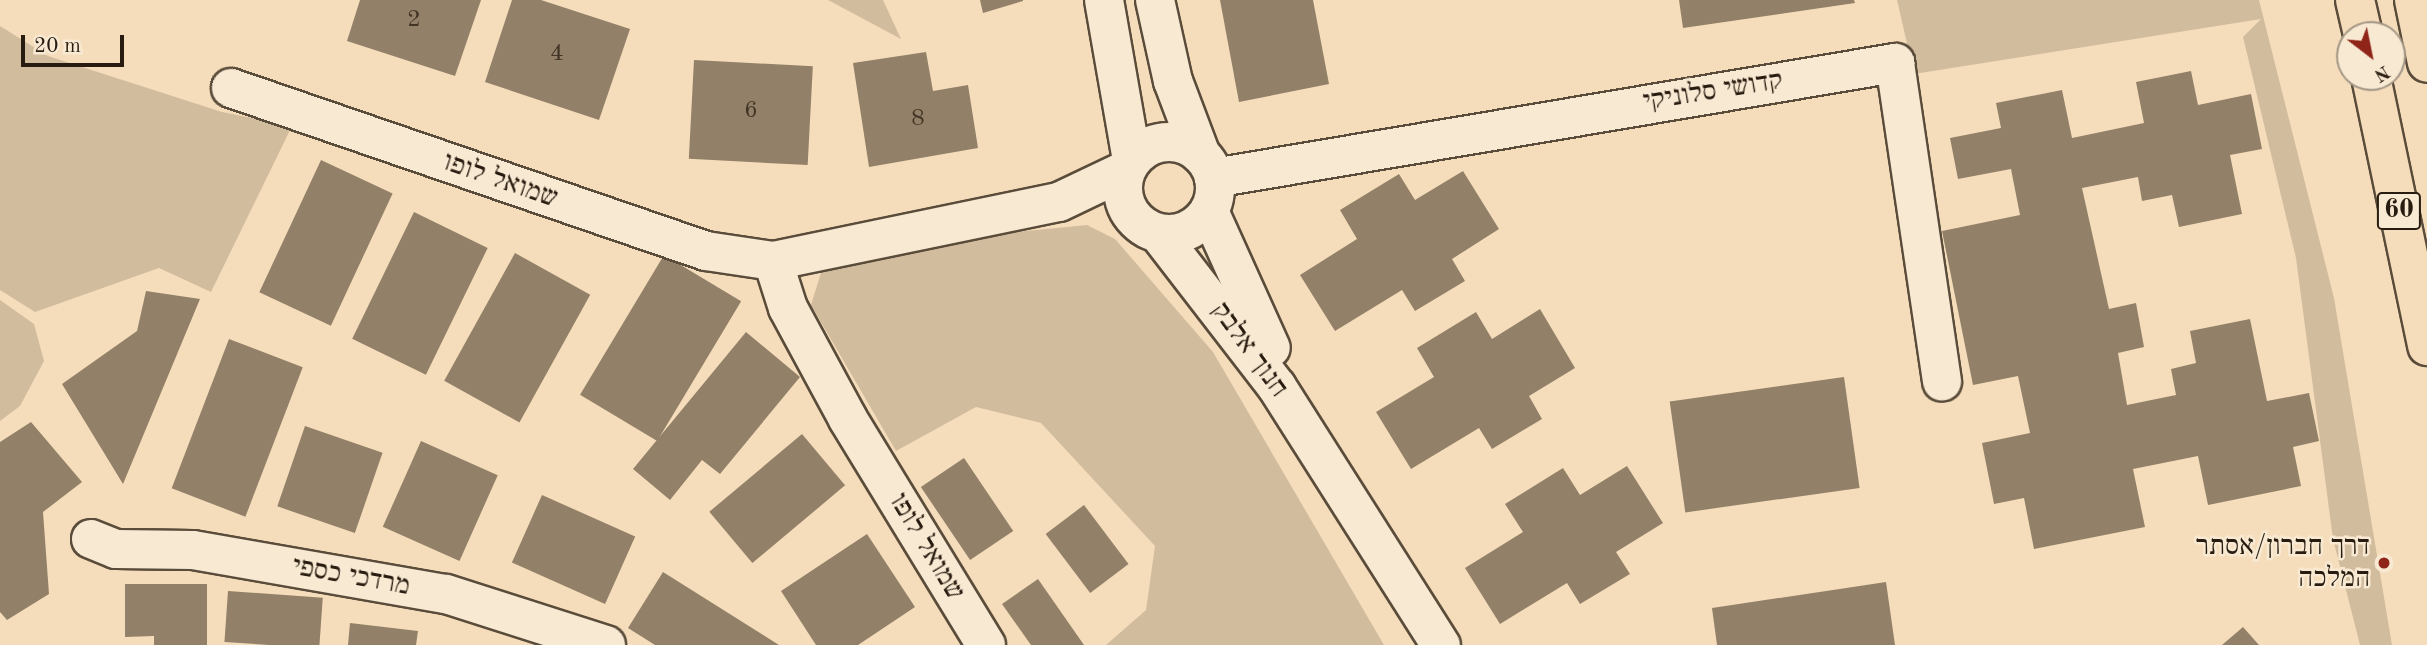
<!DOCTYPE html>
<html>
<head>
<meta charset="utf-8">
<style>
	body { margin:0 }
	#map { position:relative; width:2427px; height:645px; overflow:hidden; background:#f5ddbb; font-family:"Old Standard TT","Frank Ruhl Libre",serif }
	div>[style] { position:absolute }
	.green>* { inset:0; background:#d2bc9e }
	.building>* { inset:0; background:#928068; transform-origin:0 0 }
	.roads { filter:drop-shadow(2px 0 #5a4c3a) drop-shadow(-2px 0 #5a4c3a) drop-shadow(0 2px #5a4c3a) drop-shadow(0 -2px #5a4c3a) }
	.minor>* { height:38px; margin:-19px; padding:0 19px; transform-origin:19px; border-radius:19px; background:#f8e9d3 }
	.minor>.ring { margin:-19px; padding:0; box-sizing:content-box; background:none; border:38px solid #f8e9d3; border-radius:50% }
	.highway>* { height:38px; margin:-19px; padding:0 19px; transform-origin:19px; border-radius:19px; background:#f5ddbb }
	.dots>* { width:19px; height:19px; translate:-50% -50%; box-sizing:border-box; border:4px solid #f8e9d3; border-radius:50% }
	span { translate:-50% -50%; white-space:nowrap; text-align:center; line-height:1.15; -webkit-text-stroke:5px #f8e9d3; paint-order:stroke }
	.number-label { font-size:24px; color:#423525 }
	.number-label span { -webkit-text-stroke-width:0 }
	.shield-label span { padding:2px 5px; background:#f8e9d3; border:2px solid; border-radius:5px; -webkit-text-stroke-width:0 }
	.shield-label { font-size:26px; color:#271c0f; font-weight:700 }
	.street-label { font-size:28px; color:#271c0f }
	.poi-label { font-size:28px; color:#271c0f }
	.right { translate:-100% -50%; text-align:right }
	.north { position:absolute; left:2336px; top:21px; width:70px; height:70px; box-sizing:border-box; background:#f8e9d3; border:2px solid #a49785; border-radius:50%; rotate:148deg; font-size:19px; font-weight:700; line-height:28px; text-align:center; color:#271c0f }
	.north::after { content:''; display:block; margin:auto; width:24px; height:32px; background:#8f2418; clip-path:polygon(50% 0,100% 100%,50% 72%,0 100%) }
	.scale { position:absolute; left:21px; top:35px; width:103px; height:32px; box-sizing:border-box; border:4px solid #271c0f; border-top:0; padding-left:9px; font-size:21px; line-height:24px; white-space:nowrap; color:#271c0f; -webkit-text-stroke:5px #f8e9d3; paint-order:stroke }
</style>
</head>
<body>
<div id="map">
	<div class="green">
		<div style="clip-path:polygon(828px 0,883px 0,901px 39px)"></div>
		<div style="clip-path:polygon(1897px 0,2259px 0,2334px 298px,2392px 645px,2360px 645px,2333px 539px,2296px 258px,2243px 37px,2261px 19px,1914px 74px)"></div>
		<div style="clip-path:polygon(0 26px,48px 56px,222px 112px,292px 126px,211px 292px,159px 268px,35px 312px,0 290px)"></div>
		<div style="clip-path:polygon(1087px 225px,1115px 239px,1213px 352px,1384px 645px,1106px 645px,1146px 610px,1155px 546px,1041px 423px,976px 407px,896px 451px,811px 305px,824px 263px,937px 240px)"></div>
		<div style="clip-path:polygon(0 300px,34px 324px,44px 361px,20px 406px,0 421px)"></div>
	</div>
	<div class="building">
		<div style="clip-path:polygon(360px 0,481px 0,455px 76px,347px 41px)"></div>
		<div style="clip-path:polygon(512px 0,541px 0,630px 29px,599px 120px,485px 82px)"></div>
		<div style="clip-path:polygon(980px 0,1023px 0,1023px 1px,983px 13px)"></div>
		<div style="clip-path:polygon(1220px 0,1313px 0,1329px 84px,1239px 102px)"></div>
		<div style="clip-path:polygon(1679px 0,1854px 0,1855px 3px,1683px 28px)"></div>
		<div style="clip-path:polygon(926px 52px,933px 91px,968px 85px,978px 148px,869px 167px,853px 63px)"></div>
		<div style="left:694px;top:60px;width:119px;height:99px;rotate:3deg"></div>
		<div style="clip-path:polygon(2191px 71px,2198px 105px,2251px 94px,2262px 149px,2230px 155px,2242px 214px,2179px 227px,2172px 195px,2142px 201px,2138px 177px,2082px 188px,2109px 309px,2136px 303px,2144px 347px,2118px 353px,2127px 405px,2176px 395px,2171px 369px,2196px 363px,2190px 331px,2250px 319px,2267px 401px,2309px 393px,2319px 441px,2293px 447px,2301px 486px,2208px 505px,2198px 456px,2133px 469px,2145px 527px,2034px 549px,2024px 498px,1994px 504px,1982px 443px,2030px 433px,2018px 376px,1973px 385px,1942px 231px,2020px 215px,2011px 169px,1958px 179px,1950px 138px,2001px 128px,1996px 103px,2062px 90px,2072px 138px,2144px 123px,2136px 82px)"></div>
		<div style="left:321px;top:160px;width:79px;height:146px;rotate:25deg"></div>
		<div style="clip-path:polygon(1463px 171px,1499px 229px,1452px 259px,1465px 281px,1415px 311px,1402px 290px,1335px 331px,1300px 275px,1357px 239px,1340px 210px,1399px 174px,1415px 200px)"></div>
		<div style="left:414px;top:212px;width:82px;height:141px;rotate:26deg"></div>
		<div style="left:515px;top:253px;width:86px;height:146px;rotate:29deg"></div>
		<div style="left:664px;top:255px;width:90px;height:163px;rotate:31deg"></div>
		<div style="clip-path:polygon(146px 291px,200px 299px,123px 484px,62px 384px,137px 331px)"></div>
		<div style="clip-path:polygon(1540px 309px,1575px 368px,1529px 396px,1542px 419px,1492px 449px,1479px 428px,1411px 469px,1376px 412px,1434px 377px,1417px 348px,1476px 312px,1492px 339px)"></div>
		<div style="clip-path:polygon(746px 332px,800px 377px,720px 474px,702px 460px,670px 500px,633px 469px)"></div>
		<div style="left:229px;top:339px;width:79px;height:160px;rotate:21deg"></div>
		<div style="left:1844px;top:377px;width:112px;height:176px;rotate:82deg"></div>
		<div style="clip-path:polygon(31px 422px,82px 482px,43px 512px,49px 594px,7px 620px,0 612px,0 442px)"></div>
		<div style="left:305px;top:426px;width:82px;height:85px;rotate:19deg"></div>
		<div style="left:802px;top:434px;width:67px;height:121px;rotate:50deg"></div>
		<div style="left:421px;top:441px;width:84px;height:94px;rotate:24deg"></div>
		<div style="left:964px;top:458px;width:88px;height:52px;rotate:56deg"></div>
		<div style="clip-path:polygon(1627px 466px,1663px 523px,1616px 552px,1630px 574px,1580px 604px,1567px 583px,1500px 624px,1465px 568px,1523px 532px,1505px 504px,1563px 468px,1580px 495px)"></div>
		<div style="left:542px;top:495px;width:102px;height:74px;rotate:24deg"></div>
		<div style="left:1084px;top:505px;width:74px;height:48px;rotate:53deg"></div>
		<div style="clip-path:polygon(867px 534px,915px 607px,858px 645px,816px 645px,781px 591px)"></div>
		<div style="clip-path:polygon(663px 572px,779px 645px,655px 645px,628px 628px)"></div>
		<div style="clip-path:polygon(1038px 579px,1084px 645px,1031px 645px,1026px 638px,1002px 604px)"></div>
		<div style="clip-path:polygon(1886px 582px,1895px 645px,1717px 645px,1712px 608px)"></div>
		<div style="clip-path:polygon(125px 584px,207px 584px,207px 645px,154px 645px,154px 636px,125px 637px)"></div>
		<div style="left:228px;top:591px;width:95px;height:51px;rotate:4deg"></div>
		<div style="clip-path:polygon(350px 623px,418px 631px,416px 645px,348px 645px)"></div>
		<div style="clip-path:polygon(2243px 627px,2259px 645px,2222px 645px)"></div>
	</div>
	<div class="roads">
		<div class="minor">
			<div style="left:1104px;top:0;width:162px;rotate:80.1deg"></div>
			<div style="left:1155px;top:0;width:83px;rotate:77.5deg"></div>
			<div style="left:1173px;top:81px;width:79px;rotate:69.3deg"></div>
			<div style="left:231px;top:88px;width:502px;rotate:18.94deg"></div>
			<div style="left:706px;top:251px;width:68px;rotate:8.5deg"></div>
			<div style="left:773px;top:261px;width:292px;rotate:-11.7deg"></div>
			<div style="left:1059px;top:202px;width:74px;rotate:-25.5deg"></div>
			<div class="ring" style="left:1123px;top:142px;width:54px;height:54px"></div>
			<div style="left:1214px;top:178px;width:691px;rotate:-9.59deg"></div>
			<div style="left:1895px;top:63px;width:322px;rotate:81.6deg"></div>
			<div style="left:1209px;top:211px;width:150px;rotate:65.7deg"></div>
			<div style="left:1158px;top:233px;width:195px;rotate:52.3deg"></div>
			<div style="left:1277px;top:387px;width:306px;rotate:57.6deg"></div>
			<div style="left:773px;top:261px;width:49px;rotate:72.3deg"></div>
			<div style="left:788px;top:308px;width:126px;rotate:61.6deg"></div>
			<div style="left:848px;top:419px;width:265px;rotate:58.6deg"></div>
			<div style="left:91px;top:539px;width:27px;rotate:22deg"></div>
			<div style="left:116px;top:549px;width:77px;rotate:0.7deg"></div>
			<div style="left:193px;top:550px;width:257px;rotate:9.9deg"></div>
			<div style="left:446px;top:594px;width:168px;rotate:17.7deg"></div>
		</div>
		<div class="highway">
			<div style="left:2355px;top:0;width:36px;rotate:77deg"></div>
			<div style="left:2414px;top:0;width:64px;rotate:78.3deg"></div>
			<div style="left:2371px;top:77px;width:275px;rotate:78.2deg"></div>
		</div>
	</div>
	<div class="dots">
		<div style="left:2384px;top:563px;background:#8f2418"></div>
	</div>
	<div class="number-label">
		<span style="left:414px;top:21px">2</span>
		<span style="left:557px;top:55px">4</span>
		<span style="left:751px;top:112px">6</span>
		<span style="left:918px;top:120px">8</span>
	</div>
	<div class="shield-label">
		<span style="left:2399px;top:211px">60</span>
	</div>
	<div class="street-label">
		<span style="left:1713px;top:92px;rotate:-9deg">קדושי סלוניקי</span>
		<span style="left:500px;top:181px;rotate:19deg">שמואל לופו</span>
		<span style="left:1249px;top:350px;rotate:54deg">חנוך אלבק</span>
		<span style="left:926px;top:547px;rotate:59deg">שמואל לופו</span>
		<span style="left:351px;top:577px;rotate:10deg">מרדכי כספי</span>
	</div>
	<div class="poi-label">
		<span class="right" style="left:2370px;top:563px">דרך חברון/אסתר<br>המלכה</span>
	</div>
	<div class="north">N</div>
	<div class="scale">20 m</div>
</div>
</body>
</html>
